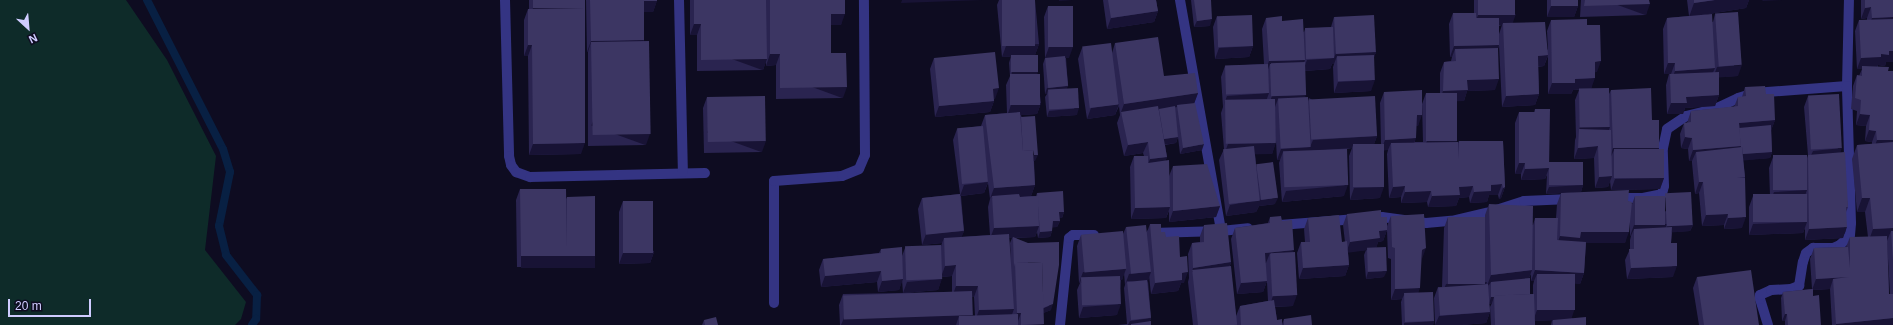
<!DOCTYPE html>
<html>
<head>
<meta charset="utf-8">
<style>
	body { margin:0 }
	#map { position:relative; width:1893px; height:325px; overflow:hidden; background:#0e0c21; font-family:Arial,sans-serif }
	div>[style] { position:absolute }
	.green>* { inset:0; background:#0e2b29 }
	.stream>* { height:8px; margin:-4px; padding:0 4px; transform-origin:4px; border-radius:4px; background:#082043 }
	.minor>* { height:10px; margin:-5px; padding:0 5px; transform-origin:5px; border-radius:5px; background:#343483 }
	.wall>* { inset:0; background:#2a2450 }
	.shaded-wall>* { inset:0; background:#181335; transform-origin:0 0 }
	.building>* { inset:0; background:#3c3663; transform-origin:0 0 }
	span { translate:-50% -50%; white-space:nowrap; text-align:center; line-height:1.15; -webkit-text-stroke:3px #0e0c21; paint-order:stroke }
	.north { position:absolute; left:8px; top:8px; width:40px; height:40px; -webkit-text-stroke:3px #0e0c21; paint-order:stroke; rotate:154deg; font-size:11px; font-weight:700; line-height:16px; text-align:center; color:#cfccff }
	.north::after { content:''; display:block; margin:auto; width:14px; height:18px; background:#cfccff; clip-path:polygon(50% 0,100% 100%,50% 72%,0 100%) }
	.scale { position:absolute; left:8px; top:299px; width:83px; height:18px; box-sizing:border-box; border:2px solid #cfccff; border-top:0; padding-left:5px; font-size:12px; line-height:14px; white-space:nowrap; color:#cfccff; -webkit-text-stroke:3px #0e0c21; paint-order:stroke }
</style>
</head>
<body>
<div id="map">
	<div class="green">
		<div style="clip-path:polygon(0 0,126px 0,167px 60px,216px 156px,205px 250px,246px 302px,241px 319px,235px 325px,0 325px)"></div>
	</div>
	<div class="stream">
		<div style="left:147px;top:0;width:167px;rotate:63deg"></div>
		<div style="left:223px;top:149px;width:24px;rotate:73deg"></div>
		<div style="left:230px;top:172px;width:55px;rotate:101.5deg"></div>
		<div style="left:219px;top:226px;width:30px;rotate:76deg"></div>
		<div style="left:226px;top:255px;width:51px;rotate:52.2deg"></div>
		<div style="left:257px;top:295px;width:24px;rotate:92deg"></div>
		<div style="left:256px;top:319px;width:7px;rotate:124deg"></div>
	</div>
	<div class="minor">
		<div style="left:505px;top:0;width:156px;rotate:88.5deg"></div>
		<div style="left:509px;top:156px;width:9px;rotate:77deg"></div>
		<div style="left:511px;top:165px;width:9px;rotate:54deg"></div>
		<div style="left:516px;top:172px;width:15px;rotate:20deg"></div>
		<div style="left:530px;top:177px;width:175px;rotate:-1.3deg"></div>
		<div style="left:679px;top:0;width:172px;rotate:88.7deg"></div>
		<div style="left:1180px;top:0;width:235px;rotate:79.9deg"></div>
		<div style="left:1616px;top:198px;width:27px"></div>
		<div style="left:1643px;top:198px;width:19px;rotate:-12deg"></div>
		<div style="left:1662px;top:194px;width:8px;rotate:-76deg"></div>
		<div style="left:1664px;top:186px;width:38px;rotate:-92deg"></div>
		<div style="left:1663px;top:148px;width:19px;rotate:-78deg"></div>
		<div style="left:1667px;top:129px;width:23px;rotate:-34deg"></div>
		<div style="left:1686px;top:116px;width:32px;rotate:-14deg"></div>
		<div style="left:1717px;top:108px;width:23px;rotate:-25deg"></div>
		<div style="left:1738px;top:98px;width:17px;rotate:-17deg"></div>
		<div style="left:1754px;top:93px;width:93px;rotate:-4.3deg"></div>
		<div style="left:1847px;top:86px;width:86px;rotate:-88.7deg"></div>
		<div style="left:1280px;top:225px;width:102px;rotate:-4.5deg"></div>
		<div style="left:1382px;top:217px;width:44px;rotate:7.8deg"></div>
		<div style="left:1426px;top:223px;width:25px;rotate:-5deg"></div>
		<div style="left:1451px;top:221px;width:37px;rotate:-13deg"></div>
		<div style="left:1487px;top:213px;width:39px;rotate:-18deg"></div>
		<div style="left:1524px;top:201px;width:46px;rotate:-2.5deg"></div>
		<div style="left:1152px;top:233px;width:69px;rotate:-1.7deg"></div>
		<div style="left:1221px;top:231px;width:27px;rotate:-6deg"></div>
		<div style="left:774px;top:303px;width:122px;rotate:-90deg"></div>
		<div style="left:774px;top:181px;width:68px;rotate:-4.2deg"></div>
		<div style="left:842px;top:176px;width:18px;rotate:-22deg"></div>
		<div style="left:859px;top:169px;width:15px;rotate:-67deg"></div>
		<div style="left:865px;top:155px;width:155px;rotate:-90.4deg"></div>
		<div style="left:1060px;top:325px;width:87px;rotate:-84.1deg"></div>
		<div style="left:1069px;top:238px;width:5px;rotate:-37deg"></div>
		<div style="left:1073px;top:235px;width:21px"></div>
		<div style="left:1768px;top:325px;width:27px;rotate:-107deg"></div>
		<div style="left:1760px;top:299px;width:4px;rotate:-90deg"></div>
		<div style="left:1760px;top:295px;width:12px;rotate:-24deg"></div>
		<div style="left:1771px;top:290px;width:20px;rotate:-3deg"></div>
		<div style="left:1791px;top:289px;width:9px;rotate:-21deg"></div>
		<div style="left:1799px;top:286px;width:24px;rotate:-81deg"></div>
		<div style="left:1803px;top:262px;width:9px;rotate:-72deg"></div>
		<div style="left:1806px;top:253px;width:9px;rotate:-36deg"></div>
		<div style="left:1813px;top:248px;width:20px"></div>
		<div style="left:1833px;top:248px;width:8px;rotate:-23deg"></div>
		<div style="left:1840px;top:245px;width:14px;rotate:-45deg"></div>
		<div style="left:1850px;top:235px;width:12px;rotate:-85deg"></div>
		<div style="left:1851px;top:223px;width:137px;rotate:-91.7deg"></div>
	</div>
	<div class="wall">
		<div style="clip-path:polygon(529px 0,585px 0,581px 154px,529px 155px,528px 56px,524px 56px,524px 20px,528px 9px,529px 9px)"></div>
		<div style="clip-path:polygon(586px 0,657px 0,653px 12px,644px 12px,644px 41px,646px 145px,588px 146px,588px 52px,587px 52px)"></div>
		<div style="clip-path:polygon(690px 0,845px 0,841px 25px,831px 25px,831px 53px,843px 98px,776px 99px,776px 65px,766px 66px,766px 61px,763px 70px,697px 71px,697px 35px,690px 35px)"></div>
		<div style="clip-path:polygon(999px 0,1035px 0,1039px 44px,1035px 55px,1002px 57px,997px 5px)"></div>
		<div style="clip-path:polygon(1103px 0,1156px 0,1158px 11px,1154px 22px,1107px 29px)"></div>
		<div style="clip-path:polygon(1191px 0,1211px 0,1210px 26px,1194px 27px)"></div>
		<div style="clip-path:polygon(evenodd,1474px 0,1515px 0,1512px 23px,1548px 50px,1547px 31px,1551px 20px,1587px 25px,1597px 72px,1595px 72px,1591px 89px,1609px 94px,1611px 90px,1652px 120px,1659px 149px,1664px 178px,1660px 189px,1611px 190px,1610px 181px,1608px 187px,1595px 188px,1594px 158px,1574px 159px,1575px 140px,1576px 137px,1575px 100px,1579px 90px,1573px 90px,1571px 94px,1548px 94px,1548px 56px,1544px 66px,1538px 67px,1539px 94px,1535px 105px,1502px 107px,1499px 45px,1498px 49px,1495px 90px,1467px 91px,1464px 101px,1457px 101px,1457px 140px,1456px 142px,1458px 143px,1459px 141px,1503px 141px,1505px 187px,1501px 198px,1499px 199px,1498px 195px,1489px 195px,1487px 202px,1470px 203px,1469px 197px,1459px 198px,1456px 206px,1428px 207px,1427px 202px,1401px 203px,1401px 197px,1389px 198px,1387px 154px,1388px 150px,1384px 150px,1380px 198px,1350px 200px,1349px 156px,1352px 148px,1347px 149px,1344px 196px,1282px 202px,1279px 163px,1280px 160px,1277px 160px,1276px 141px,1272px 154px,1255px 154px,1256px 165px,1275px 204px,1259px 206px,1256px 212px,1226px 216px,1219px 160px,1224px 149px,1221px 113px,1223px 107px,1221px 77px,1225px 66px,1264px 64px,1262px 29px,1266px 18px,1282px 21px,1304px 32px,1305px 29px,1331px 27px,1334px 17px,1376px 52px,1374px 57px,1371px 91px,1334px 93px,1333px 67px,1334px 64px,1332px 64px,1330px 69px,1305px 71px,1305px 97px,1308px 101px,1309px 98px,1377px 136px,1374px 144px,1381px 144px,1380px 103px,1384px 92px,1422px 104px,1426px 93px,1440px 93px,1440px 73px,1444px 62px,1451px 61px,1452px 57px,1450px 57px,1449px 24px,1453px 13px,1474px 13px,1474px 0,1502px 25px,1499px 34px,1499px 26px,1502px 25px,1474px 0,1422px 104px,1423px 142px,1415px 142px,1416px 126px,1418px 126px,1422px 104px)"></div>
		<div style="clip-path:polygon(1547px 0,1578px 0,1578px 6px,1574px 17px,1547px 17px)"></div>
		<div style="clip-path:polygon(1581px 0,1649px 0,1646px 15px,1580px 17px)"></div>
		<div style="clip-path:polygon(1687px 0,1749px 0,1746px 8px,1696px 16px,1713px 22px,1715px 14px,1738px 76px,1719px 77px,1719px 95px,1715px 106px,1685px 108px,1683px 114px,1667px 114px,1666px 85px,1669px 74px,1664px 74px,1663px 29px,1667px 18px,1689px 16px)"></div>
		<div style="clip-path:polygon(evenodd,1861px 0,1893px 0,1893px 62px,1886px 62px,1885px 66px,1878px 65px,1878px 67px,1888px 71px,1893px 71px,1893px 325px,1832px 325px,1830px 289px,1813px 290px,1813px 296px,1821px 325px,1785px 325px,1785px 321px,1782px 321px,1781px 298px,1783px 292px,1812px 289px,1810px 259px,1814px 248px,1846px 247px,1850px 237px,1868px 237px,1865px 212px,1857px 212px,1852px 159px,1857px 145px,1872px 144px,1872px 142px,1865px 141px,1866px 126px,1856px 125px,1857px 111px,1851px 109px,1853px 86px,1857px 75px,1859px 76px,1862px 69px,1857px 69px,1855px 31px,1859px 20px,1867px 20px,1867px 18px,1861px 19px,1861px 0,1887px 241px,1890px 294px,1889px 294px,1887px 241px)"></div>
		<div style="clip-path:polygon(1048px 6px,1069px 58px,1066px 58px,1068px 86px,1066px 89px,1077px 115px,1047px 117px,1045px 97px,1047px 94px,1045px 94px,1043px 64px,1045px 58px,1044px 17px)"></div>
		<div style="clip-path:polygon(1217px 16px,1253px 46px,1249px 57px,1215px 59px,1213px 27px)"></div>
		<div style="clip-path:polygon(1115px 43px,1164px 76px,1198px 93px,1194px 103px,1202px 150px,1180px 154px,1178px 137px,1176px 143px,1165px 145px,1167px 157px,1165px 161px,1169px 176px,1173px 166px,1220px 206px,1216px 217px,1169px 222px,1169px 211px,1166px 218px,1131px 219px,1130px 167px,1134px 156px,1144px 156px,1143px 153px,1124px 156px,1117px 123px,1120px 115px,1119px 106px,1115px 115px,1087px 119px,1078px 59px,1082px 48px,1112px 53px)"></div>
		<div style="clip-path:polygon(evenodd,1011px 56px,1037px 74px,1041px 103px,1037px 114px,1021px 115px,1035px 161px,1034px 161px,1035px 185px,1031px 196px,1036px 196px,1037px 193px,1064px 212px,1062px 218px,1059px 218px,1060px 221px,1057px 227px,1052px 227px,1052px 231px,1050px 237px,1038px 238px,1037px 232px,1035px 237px,1016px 238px,1051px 310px,1043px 313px,1043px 325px,840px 325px,839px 305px,843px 294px,952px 292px,952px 276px,942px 277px,938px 290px,903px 293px,902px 280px,899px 290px,878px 292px,877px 282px,821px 287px,819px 270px,823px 259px,879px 253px,881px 249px,902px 256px,905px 248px,941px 246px,942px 243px,922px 245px,918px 209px,922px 198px,960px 194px,953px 140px,957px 129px,981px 126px,985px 115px,1007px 113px,1006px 85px,1010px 76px,1009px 63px,1011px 56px,988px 183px,990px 199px,988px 207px,990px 235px,961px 237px,964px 231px,961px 196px,984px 193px,988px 183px,1011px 56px,1009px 238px,1012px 238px,1010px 243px,1011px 264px,1009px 238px,1011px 56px,972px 297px,974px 297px,975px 316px,972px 316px,972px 297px)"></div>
		<div style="clip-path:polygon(934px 58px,995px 99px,994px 99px,994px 101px,990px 112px,935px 117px,930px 69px)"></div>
		<div style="clip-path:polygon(1745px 87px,1766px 94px,1775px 120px,1771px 130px,1772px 152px,1770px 158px,1743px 160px,1745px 177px,1742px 228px,1724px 229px,1724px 225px,1702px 226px,1699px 193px,1695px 194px,1692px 163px,1692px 161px,1689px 161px,1688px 149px,1681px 148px,1680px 134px,1684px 123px,1687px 123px,1691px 111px,1734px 107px,1738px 97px,1742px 97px)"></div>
		<div style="clip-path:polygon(1808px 96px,1840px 152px,1848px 207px,1846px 212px,1843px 238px,1805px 240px,1805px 228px,1803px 233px,1749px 235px,1749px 207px,1753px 196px,1770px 196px,1769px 168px,1773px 157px,1807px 158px,1808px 155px,1804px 107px)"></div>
		<div style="clip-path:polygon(707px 97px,762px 152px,704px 153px,703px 108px)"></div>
		<div style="clip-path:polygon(1535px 109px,1549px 165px,1583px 185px,1581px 192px,1546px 194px,1547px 175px,1545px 179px,1521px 180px,1521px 174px,1515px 174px,1515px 123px,1519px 112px,1534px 112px)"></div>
		<div style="clip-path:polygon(520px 189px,566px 199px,567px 197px,591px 267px,517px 267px,516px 200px)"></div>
		<div style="clip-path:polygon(evenodd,1561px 193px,1628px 201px,1632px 204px,1635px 196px,1693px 225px,1690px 231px,1672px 232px,1671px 243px,1673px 277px,1627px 279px,1625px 260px,1630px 249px,1630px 240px,1631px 236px,1630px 236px,1630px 218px,1625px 243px,1586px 243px,1584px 273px,1580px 284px,1575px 283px,1571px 318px,1586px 325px,1551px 325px,1552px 320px,1535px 321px,1535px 325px,1491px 325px,1490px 307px,1492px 303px,1489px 304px,1490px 312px,1486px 323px,1461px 325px,1435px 325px,1434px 298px,1438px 287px,1442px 287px,1444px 228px,1448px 217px,1485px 217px,1485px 215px,1489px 204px,1533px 225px,1535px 218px,1556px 218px,1557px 204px,1561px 193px,1531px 274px,1531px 281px,1534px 281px,1533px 285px,1533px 294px,1530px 294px,1529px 278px,1531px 274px)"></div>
		<div style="clip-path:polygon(623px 201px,654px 252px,650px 263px,619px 264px,619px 212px)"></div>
		<div style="clip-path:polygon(1347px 214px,1381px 217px,1387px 226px,1391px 216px,1421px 259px,1418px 294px,1434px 321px,1433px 325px,1402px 325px,1401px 302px,1402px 299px,1391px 300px,1391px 259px,1388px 258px,1387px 230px,1383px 241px,1378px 242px,1376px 248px,1384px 277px,1366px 279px,1364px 255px,1366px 250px,1348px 252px,1349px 265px,1345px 276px,1299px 279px,1297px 253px,1301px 242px,1305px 242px,1304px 229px,1308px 218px,1342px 242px,1345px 242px,1343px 225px)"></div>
		<div style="clip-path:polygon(1270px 217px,1282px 221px,1293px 252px,1293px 306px,1275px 307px,1277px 320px,1282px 324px,1284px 319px,1312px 325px,1193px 325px,1188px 282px,1189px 278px,1188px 254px,1192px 243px,1200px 242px,1200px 236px,1204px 225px,1231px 262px,1230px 266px,1236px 316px,1240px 306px,1268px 301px,1266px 263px,1267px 281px,1263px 292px,1237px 294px,1231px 239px,1235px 228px,1268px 223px)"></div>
		<div style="clip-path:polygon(1150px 224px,1161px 232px,1180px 257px,1184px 283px,1181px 283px,1178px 291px,1151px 294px,1149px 276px,1148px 281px,1151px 318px,1150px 321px,1151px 325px,1118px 325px,1127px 324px,1124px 288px,1125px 285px,1124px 273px,1122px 280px,1121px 280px,1117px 315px,1079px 318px,1077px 290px,1080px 283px,1079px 283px,1077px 246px,1081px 235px,1123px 234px,1126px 227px,1147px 232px)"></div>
		<div style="clip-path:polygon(1697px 277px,1759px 325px,1699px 325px,1693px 288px)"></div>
		<div style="clip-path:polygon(704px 320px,718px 325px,702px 325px)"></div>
	</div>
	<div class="shaded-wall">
		<div style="clip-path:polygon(902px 0,982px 0,901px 3px)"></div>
		<div style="clip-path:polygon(1059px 0,1072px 0,1059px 1px)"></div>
		<div style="clip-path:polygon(1715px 0,1749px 0,1746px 8px,1689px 17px,1694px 3px)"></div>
		<div style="clip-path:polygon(1763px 0,1782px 0,1762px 1px)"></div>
		<div style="clip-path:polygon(644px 1px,657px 1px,653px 12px,640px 12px)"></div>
		<div style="left:1650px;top:4px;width:12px;height:66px;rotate:110deg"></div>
		<div style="clip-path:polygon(1551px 6px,1578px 6px,1574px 17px,1547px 17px)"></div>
		<div style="clip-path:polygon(585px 7px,581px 18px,529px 19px,533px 8px)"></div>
		<div style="clip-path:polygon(1871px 7px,1867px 18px,1861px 19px,1865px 8px)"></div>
		<div style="clip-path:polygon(1158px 11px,1154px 22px,1107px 29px,1111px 18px)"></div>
		<div style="clip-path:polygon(831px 14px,845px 14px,841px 25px,827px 25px)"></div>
		<div style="clip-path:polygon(1516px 14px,1512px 25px,1503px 23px,1502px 25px,1474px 26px,1478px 15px)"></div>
		<div style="clip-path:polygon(1893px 17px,1893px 27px,1868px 29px,1872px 18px)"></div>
		<div style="clip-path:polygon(1212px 19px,1210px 26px,1194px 27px,1197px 21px)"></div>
		<div style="clip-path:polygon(694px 24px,701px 24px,697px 35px,690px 35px)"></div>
		<div style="clip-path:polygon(644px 40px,640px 51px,591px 42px,588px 52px,587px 52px,591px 41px)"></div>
		<div style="clip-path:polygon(1039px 44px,1035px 55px,1002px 57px,1006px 46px)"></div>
		<div style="clip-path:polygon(528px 45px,532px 45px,528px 56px,524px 56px)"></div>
		<div style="clip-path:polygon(1499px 45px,1495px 56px,1455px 49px,1452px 57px,1450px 57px,1454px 46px)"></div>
		<div style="clip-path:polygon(1253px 46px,1249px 57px,1215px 59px,1219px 48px)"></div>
		<div style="clip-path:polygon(1049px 47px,1073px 47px,1069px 58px,1045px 58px)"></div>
		<div style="clip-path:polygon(1889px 51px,1893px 51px,1893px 62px,1886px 62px,1885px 66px,1878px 65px,1877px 68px,1862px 66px,1862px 69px,1857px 69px,1861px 58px,1881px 54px)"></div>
		<div style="clip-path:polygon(1376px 52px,1372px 63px,1337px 56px,1334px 64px,1332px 64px,1330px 69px,1303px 71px,1307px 60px,1334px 58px,1336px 53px)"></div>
		<div style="clip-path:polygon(770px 54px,780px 54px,776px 65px,766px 66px)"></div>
		<div style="clip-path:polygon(1548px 55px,1544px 66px,1534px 67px,1538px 56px)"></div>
		<div style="left:767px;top:59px;width:12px;height:66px;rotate:110deg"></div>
		<div style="clip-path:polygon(1305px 60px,1301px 71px,1270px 64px,1267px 72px,1265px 72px,1269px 61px)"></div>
		<div style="clip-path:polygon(1601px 61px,1597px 72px,1591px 73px,1595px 62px)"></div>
		<div style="clip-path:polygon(1668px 63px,1675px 63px,1671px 74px,1664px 74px)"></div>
		<div style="clip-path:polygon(1742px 65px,1738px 76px,1713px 78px,1717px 67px)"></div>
		<div style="clip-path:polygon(1715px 68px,1710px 79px,1671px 82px,1675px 71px)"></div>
		<div style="clip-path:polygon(1012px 72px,1038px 72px,1036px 78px,1011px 77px)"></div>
		<div style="clip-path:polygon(1595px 78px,1591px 89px,1573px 90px,1571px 94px,1548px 94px,1552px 83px,1575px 79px)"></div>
		<div style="clip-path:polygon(1499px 79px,1495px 90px,1467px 91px,1464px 101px,1439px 102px,1443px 91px,1467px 80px)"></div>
		<div style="clip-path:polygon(1375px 80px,1371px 91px,1334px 93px,1338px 82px)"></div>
		<div style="clip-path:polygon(1068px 86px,1065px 92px,1048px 90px,1047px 94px,1045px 94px,1047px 88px)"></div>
		<div style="left:847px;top:87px;width:12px;height:67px;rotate:110deg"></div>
		<div style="clip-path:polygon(999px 88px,995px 99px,989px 100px,993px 89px)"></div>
		<div style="clip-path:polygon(1198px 93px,1194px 104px,1177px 105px,1177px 107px,1122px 115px,1121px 112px,1120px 115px,1124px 104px)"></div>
		<div style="clip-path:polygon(1269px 93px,1265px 104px,1225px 102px,1223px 107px,1227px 96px)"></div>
		<div style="clip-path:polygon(1539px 94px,1535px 105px,1502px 107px,1506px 96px)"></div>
		<div style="clip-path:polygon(1306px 95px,1302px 106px,1278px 99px,1275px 107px,1268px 107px,1272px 96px)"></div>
		<div style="clip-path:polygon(1719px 95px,1715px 106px,1685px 108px,1683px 114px,1667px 114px,1671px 103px,1686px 97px)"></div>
		<div style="clip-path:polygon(994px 101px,990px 112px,935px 117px,939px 106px)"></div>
		<div style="clip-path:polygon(1041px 103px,1037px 114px,1007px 116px,1011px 105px)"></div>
		<div style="clip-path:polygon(1119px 104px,1115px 115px,1087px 119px,1091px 108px)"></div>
		<div style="clip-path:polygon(1079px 108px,1077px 115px,1047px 117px,1049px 111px)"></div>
		<div style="clip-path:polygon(1860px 114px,1870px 115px,1866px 126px,1856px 125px)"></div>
		<div style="clip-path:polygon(1417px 115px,1422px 115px,1418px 126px,1412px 126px)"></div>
		<div style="clip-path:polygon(1775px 120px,1771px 131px,1740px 133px,1739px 123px)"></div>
		<div style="clip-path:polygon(1580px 127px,1610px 127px,1606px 138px,1579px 130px)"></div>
		<div style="clip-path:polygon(1869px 130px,1876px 131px,1872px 142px,1865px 141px)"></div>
		<div style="left:650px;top:134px;width:12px;height:58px;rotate:110deg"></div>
		<div style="clip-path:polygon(1377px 136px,1373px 147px,1353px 145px,1352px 148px,1310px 151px,1283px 152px,1280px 160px,1277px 160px,1281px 149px,1310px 147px,1313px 140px)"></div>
		<div style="clip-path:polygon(1178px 137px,1176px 143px,1161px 145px,1164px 139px)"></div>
		<div style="clip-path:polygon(1685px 137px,1692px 138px,1688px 149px,1681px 148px)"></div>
		<div style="clip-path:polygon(1416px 138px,1412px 149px,1391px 143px,1388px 150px,1381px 151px,1385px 140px)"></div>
		<div style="clip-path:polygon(1457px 140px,1453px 151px,1423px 152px,1427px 141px)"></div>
		<div style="clip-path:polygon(1877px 140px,1893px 140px,1893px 151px,1873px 151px)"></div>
		<div style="left:766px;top:141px;width:12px;height:58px;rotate:110deg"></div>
		<div style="clip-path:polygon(1148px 142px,1143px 153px,1124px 156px,1128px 145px)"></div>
		<div style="clip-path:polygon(585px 143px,581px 154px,529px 155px,533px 144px)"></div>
		<div style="clip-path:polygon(1276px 143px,1272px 154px,1224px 155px,1228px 144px)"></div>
		<div style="clip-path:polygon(1204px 144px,1202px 150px,1180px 154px,1183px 148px)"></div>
		<div style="clip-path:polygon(1598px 146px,1594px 158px,1574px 159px,1578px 148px)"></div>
		<div style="clip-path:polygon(1741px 146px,1737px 157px,1696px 152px,1692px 161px,1689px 161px,1693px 150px)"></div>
		<div style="clip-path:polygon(1613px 148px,1659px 148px,1655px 159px,1614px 150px,1610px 159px,1609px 160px)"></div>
		<div style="clip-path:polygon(1842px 148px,1838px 159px,1808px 162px,1813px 151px)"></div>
		<div style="clip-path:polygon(1772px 152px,1770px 158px,1739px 161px,1741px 154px)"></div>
		<div style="clip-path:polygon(1038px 155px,1035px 161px,1019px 162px,1021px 156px)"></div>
		<div style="clip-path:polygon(1167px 157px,1163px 168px,1146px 170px,1150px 159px)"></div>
		<div style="clip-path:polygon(1519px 163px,1525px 163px,1521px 174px,1515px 174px)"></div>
		<div style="clip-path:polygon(1549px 168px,1545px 179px,1521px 180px,1525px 169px)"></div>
		<div style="clip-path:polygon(1612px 176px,1608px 187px,1595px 188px,1599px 177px)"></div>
		<div style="clip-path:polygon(1664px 178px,1660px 189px,1611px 190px,1615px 179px)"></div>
		<div style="clip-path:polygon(988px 182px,984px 193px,960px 196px,964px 185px)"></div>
		<div style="clip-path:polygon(1699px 182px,1703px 182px,1699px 193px,1695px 194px)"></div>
		<div style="clip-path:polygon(1502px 184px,1498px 195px,1489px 195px,1487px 202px,1470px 203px,1474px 192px,1491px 185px)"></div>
		<div style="clip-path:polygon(1035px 185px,1031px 196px,992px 199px,992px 196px,990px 199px,994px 188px)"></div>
		<div style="clip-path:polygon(1348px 185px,1344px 196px,1282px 202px,1286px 191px)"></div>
		<div style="clip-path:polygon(1583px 185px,1581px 192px,1546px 194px,1549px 187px)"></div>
		<div style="clip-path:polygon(1405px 186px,1401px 197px,1389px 198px,1393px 187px)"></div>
		<div style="clip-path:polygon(1473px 186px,1469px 197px,1459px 198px,1456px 206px,1428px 207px,1432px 196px,1459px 187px)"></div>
		<div style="clip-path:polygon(1384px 187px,1380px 198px,1350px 200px,1354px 188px)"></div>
		<div style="clip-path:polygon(1505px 187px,1501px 198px,1499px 199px,1503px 188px)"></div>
		<div style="clip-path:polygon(1807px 190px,1803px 201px,1770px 203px,1774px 192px)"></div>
		<div style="clip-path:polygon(1431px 191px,1427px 202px,1401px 203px,1405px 192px)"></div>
		<div style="clip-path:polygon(1278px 198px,1275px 204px,1259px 206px,1256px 212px,1226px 216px,1230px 205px,1258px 200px)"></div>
		<div style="clip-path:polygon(1862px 198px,1870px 198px,1865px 212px,1857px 212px)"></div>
		<div style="clip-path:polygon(1220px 206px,1216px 217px,1169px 222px,1173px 211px)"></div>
		<div style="clip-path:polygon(1170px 207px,1166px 218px,1131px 219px,1135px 208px)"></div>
		<div style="clip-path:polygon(1059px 212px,1064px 212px,1062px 218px,1057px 218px)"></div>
		<div style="clip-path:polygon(1728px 214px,1724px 225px,1702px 226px,1706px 215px)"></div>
		<div style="clip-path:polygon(1746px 217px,1742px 228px,1724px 229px,1728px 218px)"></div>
		<div style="clip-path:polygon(1053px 221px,1060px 221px,1057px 227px,1050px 228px)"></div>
		<div style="clip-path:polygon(1807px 222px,1803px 233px,1749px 235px,1753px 224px)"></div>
		<div style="clip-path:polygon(1667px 224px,1663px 235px,1634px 229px,1631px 236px,1630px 236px,1634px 225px)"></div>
		<div style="clip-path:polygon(1693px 225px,1690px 231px,1665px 233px,1667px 226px)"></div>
		<div style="clip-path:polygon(1039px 226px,1035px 237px,1013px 238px,1013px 237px,1012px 238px,990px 239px,994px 228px)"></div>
		<div style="clip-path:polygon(1847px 227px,1843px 238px,1805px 240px,1809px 229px)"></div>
		<div style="clip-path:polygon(1893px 228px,1893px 241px,1891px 231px,1887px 241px,1868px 243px,1873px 229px)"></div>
		<div style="clip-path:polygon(1387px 230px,1383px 241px,1378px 242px,1376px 249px,1346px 253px,1350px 242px,1379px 231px)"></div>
		<div style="clip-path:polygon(964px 231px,960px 242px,944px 238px,942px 243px,922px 245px,926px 234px)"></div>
		<div style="clip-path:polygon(1052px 231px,1050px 237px,1038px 238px,1040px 232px)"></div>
		<div style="clip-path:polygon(1581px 232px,1629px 232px,1625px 243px,1578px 243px,1556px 247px,1560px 236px)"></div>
		<div style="clip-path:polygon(1426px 248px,1422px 259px,1422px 250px)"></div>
		<div style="clip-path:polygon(1294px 250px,1290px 261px,1270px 253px,1266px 263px,1261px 264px,1265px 253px)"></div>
		<div style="clip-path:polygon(654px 252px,650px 263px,619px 264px,623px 253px)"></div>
		<div style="left:521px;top:256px;width:74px;height:12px"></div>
		<div style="clip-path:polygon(1231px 262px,1227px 273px,1192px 272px,1193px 268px)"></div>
		<div style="clip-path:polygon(956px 265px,952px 276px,941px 277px,945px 266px)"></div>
		<div style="clip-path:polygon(1349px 265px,1345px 276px,1299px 279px,1303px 268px)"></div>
		<div style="clip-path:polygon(1677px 266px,1673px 277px,1627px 279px,1631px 268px)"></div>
		<div style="clip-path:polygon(1126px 269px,1122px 280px,1081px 283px,1081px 279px,1080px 283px,1079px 283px,1083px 272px)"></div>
		<div style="clip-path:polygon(1532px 270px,1528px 281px,1491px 282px,1489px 285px,1487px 286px,1491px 275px)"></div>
		<div style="clip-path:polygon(1535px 270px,1584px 273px,1580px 284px,1537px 281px,1537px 274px,1534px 281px,1531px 281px)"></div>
		<div style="clip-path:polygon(881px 271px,877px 282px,821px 287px,825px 276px)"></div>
		<div style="clip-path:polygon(1387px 271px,1384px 277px,1366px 279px,1368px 272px)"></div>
		<div style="clip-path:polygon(1151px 272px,1147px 283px,1127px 281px,1125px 285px,1129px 274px)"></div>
		<div style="clip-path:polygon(1188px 272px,1184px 283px,1181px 283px,1178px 291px,1151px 294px,1155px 283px,1182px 273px)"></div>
		<div style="clip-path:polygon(1849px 277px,1833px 279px,1830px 289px,1812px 290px,1816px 279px)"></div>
		<div style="clip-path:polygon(903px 279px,899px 290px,878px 292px,882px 281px)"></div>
		<div style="clip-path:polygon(942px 279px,938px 290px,903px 293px,907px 282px)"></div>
		<div style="clip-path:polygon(1267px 281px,1263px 292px,1237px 294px,1241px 283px)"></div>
		<div style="clip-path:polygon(1487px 282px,1483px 293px,1442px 295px,1446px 284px)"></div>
		<div style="clip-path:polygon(956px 286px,978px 286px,974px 297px,952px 297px)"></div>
		<div style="clip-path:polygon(1420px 288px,1416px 299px,1404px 295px,1402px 299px,1391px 300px,1395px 289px)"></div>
		<div style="clip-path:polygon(1297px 295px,1293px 306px,1269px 307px,1273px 296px)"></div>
		<div style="clip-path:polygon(1491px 297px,1494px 297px,1492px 303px,1489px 304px)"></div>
		<div style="clip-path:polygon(1053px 304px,1051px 310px,1039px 315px,1042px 309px)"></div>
		<div style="clip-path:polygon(1121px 304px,1117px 315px,1079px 318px,1083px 307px)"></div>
		<div style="clip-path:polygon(1575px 308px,1571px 320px,1533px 321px,1537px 310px)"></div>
		<div style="clip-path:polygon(1014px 309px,1010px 320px,975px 321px,979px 310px)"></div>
		<div style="clip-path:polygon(1490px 312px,1486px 323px,1461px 325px,1435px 325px,1439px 316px)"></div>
		<div style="clip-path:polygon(1017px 313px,1021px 313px,1017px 324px,1013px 324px)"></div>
		<div style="clip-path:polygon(1785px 314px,1787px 314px,1785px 321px,1782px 321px)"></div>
		<div style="clip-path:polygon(973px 315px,969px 325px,959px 316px,956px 325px,841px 325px,844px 318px)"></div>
		<div style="clip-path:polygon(1151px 318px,1148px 325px,1131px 324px,1131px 325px,1128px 325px,1130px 321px)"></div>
		<div style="clip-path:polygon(1893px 318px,1893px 325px,1836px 325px,1836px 324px)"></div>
		<div style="clip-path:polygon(1434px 321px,1433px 325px,1404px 325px,1404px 323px)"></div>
		<div style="clip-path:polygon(1044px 324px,1043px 325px,1026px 325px)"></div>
	</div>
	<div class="building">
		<div style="left:533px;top:0;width:52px;height:8px"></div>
		<div style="clip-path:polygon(590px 0,657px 0,657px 1px,644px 1px,644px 40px,591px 41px)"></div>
		<div style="clip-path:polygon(694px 0,766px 0,767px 59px,701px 60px,701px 24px,694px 24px)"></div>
		<div style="clip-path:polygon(770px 0,845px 0,845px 14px,831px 14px,831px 53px,846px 53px,847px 87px,780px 88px,780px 54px,770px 54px)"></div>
		<div style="left:1002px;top:0;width:33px;height:46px"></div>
		<div style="clip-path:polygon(1108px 0,1156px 0,1158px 11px,1111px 18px)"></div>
		<div style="clip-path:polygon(1194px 0,1211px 0,1212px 19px,1197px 21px)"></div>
		<div style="left:1478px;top:0;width:37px;height:15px"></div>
		<div style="left:1551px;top:0;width:27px;height:6px"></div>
		<div style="clip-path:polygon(1585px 0,1649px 0,1650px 4px,1584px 6px)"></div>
		<div style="clip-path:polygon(1694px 0,1715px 0,1694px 3px)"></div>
		<div style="clip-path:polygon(1865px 0,1893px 0,1893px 17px,1872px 18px,1871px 7px,1865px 8px)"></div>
		<div style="left:1048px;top:6px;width:25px;height:41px"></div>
		<div style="clip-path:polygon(585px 8px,585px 143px,533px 144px,532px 45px,528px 45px,528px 9px)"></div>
		<div style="left:1738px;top:12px;width:53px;height:23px;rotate:86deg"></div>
		<div style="clip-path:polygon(1453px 13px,1476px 13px,1476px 18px,1499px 18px,1499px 45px,1454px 46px)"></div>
		<div style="clip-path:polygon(1712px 14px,1715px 68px,1675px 71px,1675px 63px,1668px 63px,1667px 18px)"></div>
		<div style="left:1252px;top:15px;width:31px;height:35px;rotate:88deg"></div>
		<div style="left:1374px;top:15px;width:37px;height:40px;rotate:87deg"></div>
		<div style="clip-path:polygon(1282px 16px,1282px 21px,1303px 19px,1305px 60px,1269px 61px,1266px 18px)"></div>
		<div style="clip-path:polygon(1587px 19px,1587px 25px,1600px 25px,1601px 61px,1595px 62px,1595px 78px,1575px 79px,1575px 83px,1552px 83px,1551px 20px)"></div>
		<div style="clip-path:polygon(1893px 19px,1893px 51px,1889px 51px,1889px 55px,1881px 54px,1881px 57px,1861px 58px,1859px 20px)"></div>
		<div style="clip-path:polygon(1545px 22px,1548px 55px,1538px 56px,1539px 94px,1506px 96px,1503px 23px)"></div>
		<div style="left:1333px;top:27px;width:31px;height:28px;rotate:88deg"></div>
		<div style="clip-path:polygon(1158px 37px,1164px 76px,1195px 73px,1198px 93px,1124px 104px,1115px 43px)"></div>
		<div style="left:649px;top:41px;width:93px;height:58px;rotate:89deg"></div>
		<div style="left:1111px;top:43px;width:62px;height:29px;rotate:83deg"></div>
		<div style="clip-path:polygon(1498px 48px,1499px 79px,1467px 80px,1468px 90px,1443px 91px,1444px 62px,1456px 61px,1455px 49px)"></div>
		<div style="clip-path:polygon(995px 52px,999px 88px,993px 89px,994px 101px,939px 106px,934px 58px)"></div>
		<div style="left:1038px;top:55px;width:17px;height:27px;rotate:90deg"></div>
		<div style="left:1374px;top:55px;width:25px;height:37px;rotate:88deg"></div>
		<div style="left:1065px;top:56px;width:30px;height:20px;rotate:84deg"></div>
		<div style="left:1305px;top:62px;width:33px;height:35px;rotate:88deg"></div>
		<div style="left:1268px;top:64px;width:29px;height:43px;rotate:88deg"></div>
		<div style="clip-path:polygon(1862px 66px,1889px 67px,1888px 71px,1893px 71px,1893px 140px,1877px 140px,1876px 131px,1869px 130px,1870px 115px,1860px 114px,1861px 100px,1855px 98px,1857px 75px,1862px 76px)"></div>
		<div style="clip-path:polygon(1719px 72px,1719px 95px,1686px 97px,1687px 103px,1671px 103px,1670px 74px)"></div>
		<div style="left:1010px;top:74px;width:30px;height:31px"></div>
		<div style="clip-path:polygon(1765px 86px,1766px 94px,1774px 94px,1775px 120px,1739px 123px,1741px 146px,1693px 150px,1692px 138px,1685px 137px,1684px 123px,1691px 122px,1691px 111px,1738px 106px,1738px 97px,1746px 96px,1745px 87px)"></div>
		<div style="left:1078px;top:88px;width:20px;height:30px;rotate:87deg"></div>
		<div style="left:1609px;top:88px;width:39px;height:30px;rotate:89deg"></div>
		<div style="clip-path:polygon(1651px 88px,1652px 120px,1659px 120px,1659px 148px,1613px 148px,1611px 90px)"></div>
		<div style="clip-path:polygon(1422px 90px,1422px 115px,1417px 115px,1416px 138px,1385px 140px,1384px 92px)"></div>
		<div style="left:1426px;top:93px;width:31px;height:48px"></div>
		<div style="left:1839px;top:94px;width:54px;height:31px;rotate:87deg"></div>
		<div style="left:765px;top:96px;width:45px;height:58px;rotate:89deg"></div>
		<div style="left:1375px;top:96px;width:40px;height:66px;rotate:87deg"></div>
		<div style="left:1308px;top:97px;width:50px;height:30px;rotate:87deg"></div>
		<div style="left:1275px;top:99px;width:44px;height:50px;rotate:89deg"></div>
		<div style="clip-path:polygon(1195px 103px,1204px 144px,1183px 148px,1177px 105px)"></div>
		<div style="clip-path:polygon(1158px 106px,1167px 157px,1150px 159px,1148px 142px,1128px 145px,1121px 112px)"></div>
		<div style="clip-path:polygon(1175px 106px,1178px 137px,1164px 139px,1159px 109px)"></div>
		<div style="clip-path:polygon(1535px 109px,1550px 109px,1549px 168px,1525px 169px,1525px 163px,1519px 163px,1519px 112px,1535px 112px)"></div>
		<div style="clip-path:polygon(1020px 112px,1023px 151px,1033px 150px,1035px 185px,994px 188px,985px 115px)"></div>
		<div style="clip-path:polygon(1035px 116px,1038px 155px,1034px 155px,1033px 150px,1023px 151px,1021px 117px)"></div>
		<div style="clip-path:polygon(1771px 125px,1772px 152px,1743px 154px,1742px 147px,1741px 147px,1739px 128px)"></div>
		<div style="left:983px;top:126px;width:56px;height:26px;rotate:85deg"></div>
		<div style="clip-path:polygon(1579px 129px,1611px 130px,1612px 176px,1599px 177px,1598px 146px,1578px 148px)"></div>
		<div style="clip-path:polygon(1459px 141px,1503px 141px,1505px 187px,1503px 188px,1502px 184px,1491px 185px,1491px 191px,1474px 192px,1473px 186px,1459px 187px,1460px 195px,1432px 196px,1431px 191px,1405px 192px,1405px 186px,1393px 187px,1391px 143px,1458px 142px,1459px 159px)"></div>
		<div style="clip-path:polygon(1893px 142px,1893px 228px,1873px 229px,1870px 198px,1862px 198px,1857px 145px)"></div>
		<div style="left:1384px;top:144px;width:43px;height:31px;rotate:90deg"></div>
		<div style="left:1254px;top:146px;width:55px;height:31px;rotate:84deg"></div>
		<div style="clip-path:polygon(1742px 147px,1745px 177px,1737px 178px,1745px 178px,1746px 217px,1728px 218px,1728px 214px,1706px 215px,1703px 182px,1699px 182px,1696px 152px)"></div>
		<div style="left:1347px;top:149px;width:36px;height:64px;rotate:88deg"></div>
		<div style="left:1664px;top:149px;width:29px;height:50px;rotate:90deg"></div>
		<div style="clip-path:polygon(1845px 152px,1848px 207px,1846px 207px,1847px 227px,1809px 229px,1808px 155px)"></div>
		<div style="left:1807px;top:155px;width:35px;height:34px;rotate:90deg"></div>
		<div style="clip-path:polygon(1134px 156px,1148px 156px,1148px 163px,1169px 160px,1170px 207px,1135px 208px)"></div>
		<div style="left:1273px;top:162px;width:36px;height:17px;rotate:82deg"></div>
		<div style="left:1583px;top:162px;width:23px;height:34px;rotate:90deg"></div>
		<div style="clip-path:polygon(1207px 164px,1220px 206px,1173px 211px,1173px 166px)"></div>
		<div style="clip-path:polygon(520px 189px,566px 189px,567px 248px,567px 197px,595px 196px,595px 256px,521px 256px)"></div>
		<div style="clip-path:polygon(1629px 190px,1628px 201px,1632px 202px,1629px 232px,1581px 232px,1580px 238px,1560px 236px,1561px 193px)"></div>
		<div style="clip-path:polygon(1063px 191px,1064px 212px,1059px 212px,1060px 221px,1053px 221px,1052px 231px,1040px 232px,1037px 193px)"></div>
		<div style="left:1691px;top:192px;width:33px;height:26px;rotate:87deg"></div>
		<div style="left:960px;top:194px;width:37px;height:38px;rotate:84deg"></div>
		<div style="clip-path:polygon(1019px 194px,1020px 197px,1038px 196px,1039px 226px,994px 228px,992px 196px)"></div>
		<div style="left:1807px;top:194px;width:28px;height:54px;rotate:90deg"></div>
		<div style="left:1635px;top:196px;width:30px;height:29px"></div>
		<div style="left:623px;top:201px;width:30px;height:52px"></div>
		<div style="clip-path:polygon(1489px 204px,1533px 206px,1532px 270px,1491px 275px)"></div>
		<div style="clip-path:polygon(1381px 210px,1381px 217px,1387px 217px,1387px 230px,1379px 231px,1380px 238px,1350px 242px,1347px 214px)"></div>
		<div style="clip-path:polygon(1424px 214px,1426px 248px,1422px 250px,1420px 288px,1395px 289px,1395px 248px,1392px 247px,1391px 216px)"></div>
		<div style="clip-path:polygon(1339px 215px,1342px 242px,1347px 241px,1349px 265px,1303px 268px,1301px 242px,1310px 242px,1308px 218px)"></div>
		<div style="clip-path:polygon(1281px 216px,1282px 221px,1292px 220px,1294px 250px,1265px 253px,1267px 281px,1241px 283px,1235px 228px,1270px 223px,1270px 217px)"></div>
		<div style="left:1448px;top:217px;width:37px;height:67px"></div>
		<div style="clip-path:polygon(1535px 218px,1558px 218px,1557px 240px,1586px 242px,1584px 273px,1535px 270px)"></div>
		<div style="clip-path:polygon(1227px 223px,1231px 262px,1193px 268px,1192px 243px,1204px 242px,1204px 225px)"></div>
		<div style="clip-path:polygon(1150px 224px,1161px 224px,1161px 232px,1165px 232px,1166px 237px,1179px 236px,1180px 257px,1187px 256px,1188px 272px,1182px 273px,1182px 280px,1155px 283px)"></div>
		<div style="left:1146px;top:225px;width:47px;height:20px;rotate:84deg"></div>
		<div style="clip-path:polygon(1672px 227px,1671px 243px,1677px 243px,1677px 266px,1631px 268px,1629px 249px,1634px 249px,1634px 229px)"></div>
		<div style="left:1123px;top:231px;width:38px;height:42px;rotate:85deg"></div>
		<div style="clip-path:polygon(1891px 231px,1893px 231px,1893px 260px)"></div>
		<div style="clip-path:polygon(1009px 234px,1014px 309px,979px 310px,978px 286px,956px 286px,956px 265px,945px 266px,944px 238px)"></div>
		<div style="clip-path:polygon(1887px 236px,1889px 294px,1893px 294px,1893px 318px,1836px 324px,1833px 279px,1849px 277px,1816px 279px,1814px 248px,1848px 247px,1850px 268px,1850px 237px)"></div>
		<div style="clip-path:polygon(1013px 237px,1028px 243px,1059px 242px,1059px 265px,1053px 304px,1043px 308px,1042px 262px,1015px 263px,1014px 267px)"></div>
		<div style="left:941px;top:245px;width:34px;height:36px;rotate:88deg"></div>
		<div style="clip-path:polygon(902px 247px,903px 279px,882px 281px,881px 271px,825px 276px,823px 259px,881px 253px,881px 249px)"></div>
		<div style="left:1386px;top:247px;width:24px;height:19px;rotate:88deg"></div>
		<div style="left:1295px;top:252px;width:43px;height:25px;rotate:87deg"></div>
		<div style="clip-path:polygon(1042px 262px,1044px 324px,1021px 325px,1021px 313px,1017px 313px,1015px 263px)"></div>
		<div style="left:1231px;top:266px;width:59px;height:39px;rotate:84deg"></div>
		<div style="clip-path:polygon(1751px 270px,1759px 325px,1704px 325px,1697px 277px)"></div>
		<div style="left:1537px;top:274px;width:38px;height:36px"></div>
		<div style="left:1120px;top:276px;width:28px;height:39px;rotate:88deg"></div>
		<div style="clip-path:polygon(1530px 278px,1530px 294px,1494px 296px,1494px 297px,1491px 297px,1491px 282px)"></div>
		<div style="left:1147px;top:280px;width:38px;height:20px;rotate:84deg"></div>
		<div style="left:1488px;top:284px;width:28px;height:50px;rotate:86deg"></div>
		<div style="clip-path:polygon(1813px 289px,1813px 296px,1819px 295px,1821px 325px,1788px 325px,1787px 314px,1785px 314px,1783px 292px)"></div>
		<div style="left:972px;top:291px;width:24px;height:129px;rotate:88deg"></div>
		<div style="left:1433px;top:292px;width:29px;height:29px;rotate:88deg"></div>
		<div style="left:1534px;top:294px;width:31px;height:40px;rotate:88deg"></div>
		<div style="clip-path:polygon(1274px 300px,1277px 320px,1282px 319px,1282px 325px,1241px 325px,1240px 306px)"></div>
		<div style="clip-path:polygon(1018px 314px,1018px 325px,959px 325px,959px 316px)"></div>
		<div style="clip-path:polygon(1311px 315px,1312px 325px,1284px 325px,1284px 319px)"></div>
		<div style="clip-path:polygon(716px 317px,718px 325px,705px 325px,704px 320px)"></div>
		<div style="clip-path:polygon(1586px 317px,1586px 325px,1553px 325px,1553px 320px)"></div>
		<div style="clip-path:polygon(1151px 321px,1151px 325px,1131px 325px,1131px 324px)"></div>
	</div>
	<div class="north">N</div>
	<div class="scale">20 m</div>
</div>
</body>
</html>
